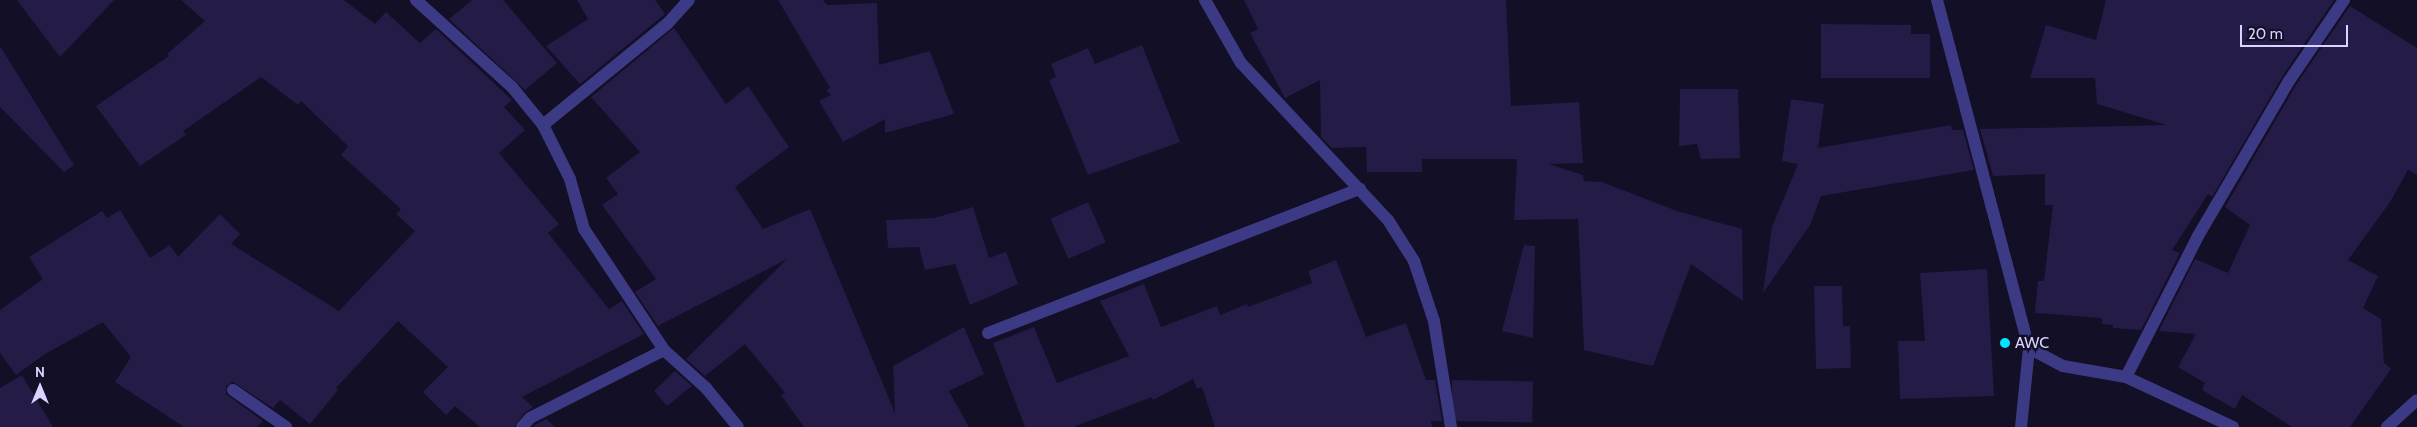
<!DOCTYPE html>
<html>
<head>
<meta charset="utf-8">
<style>
	body { margin:0 }
	#map { position:relative; width:2417px; height:427px; overflow:hidden; background:#130f26; font-family:Cabin,sans-serif }
	div>[style] { position:absolute }
	.building>* { inset:0; background:#241b47; transform-origin:0 0 }
	.street>* { height:12px; margin:-6px; padding:0 6px; transform-origin:6px; border-radius:6px; background:#3d3a85 }
	.dots>* { width:14px; height:14px; translate:-50% -50%; box-sizing:border-box; border:2px solid #130f26; border-radius:50% }
	span { translate:-50% -50%; white-space:nowrap; text-align:center; line-height:1.15; -webkit-text-stroke:4.5px #130f26; paint-order:stroke }
	.poi-label { font-size:16px; color:#d9d4ff }
	.left { translate:0 -50%; text-align:left }
	.north { position:absolute; left:15px; top:362px; width:50px; height:50px; -webkit-text-stroke:4px #130f26; paint-order:stroke; rotate:0deg; font-size:14px; font-weight:700; line-height:20px; text-align:center; color:#d9d4ff }
	.north::after { content:''; display:block; margin:auto; width:18px; height:22px; background:#d9d4ff; clip-path:polygon(50% 0,100% 100%,50% 72%,0 100%) }
	.scale { position:absolute; left:2240px; top:25px; width:108px; height:22px; box-sizing:border-box; border:2px solid #d9d4ff; border-top:0; padding-left:6px; font-size:15px; line-height:18px; white-space:nowrap; color:#d9d4ff; -webkit-text-stroke:4px #130f26; paint-order:stroke }
</style>
</head>
<body>
<div id="map">
	<div class="building">
		<div style="clip-path:polygon(17px 0,114px 0,60px 57px)"></div>
		<div style="clip-path:polygon(181px 0,344px 0,375px 24px,386px 12px,420px 43px,436px 29px,512px 100px,504px 107px,525px 130px,499px 153px,559px 224px,548px 233px,609px 309px,622px 301px,644px 334px,522px 397px,533px 407px,524px 413px,514px 427px,480px 427px,455px 406px,446px 415px,423px 392px,448px 367px,398px 321px,336px 388px,338px 390px,310px 424px,280px 400px,273px 408px,233px 382px,226px 386px,226px 394px,263px 421px,257px 427px,184px 427px,115px 382px,131px 357px,103px 322px,45px 354px,16px 375px,0 353px,0 310px,43px 279px,29px 257px,102px 211px,107px 218px,120px 210px,150px 258px,170px 245px,178px 257px,220px 214px,240px 234px,231px 244px,339px 311px,415px 231px,396px 214px,401px 209px,341px 155px,348px 146px,301px 101px,298px 105px,261px 77px,183px 131px,186px 135px,140px 166px,96px 106px,169px 56px,167px 54px,205px 21px)"></div>
		<div style="clip-path:polygon(472px 0,503px 0,557px 63px,525px 90px,449px 19px)"></div>
		<div style="clip-path:polygon(577px 0,655px 0,665px 14px,580px 84px,546px 46px,588px 19px)"></div>
		<div style="clip-path:polygon(778px 0,823px 0,827px 5px,877px 3px,879px 65px,930px 51px,954px 114px,885px 133px,885px 119px,843px 142px,819px 101px,831px 95px,826px 90px,830px 88px)"></div>
		<div style="clip-path:polygon(1244px 0,1506px 0,1511px 106px,1579px 102px,1583px 163px,1549px 164px,1583px 175px,1584px 181px,1602px 182px,1677px 211px,1742px 229px,1743px 301px,1691px 264px,1653px 366px,1584px 350px,1578px 219px,1514px 220px,1517px 159px,1422px 159px,1422px 172px,1367px 172px,1366px 147px,1332px 148px,1321px 137px,1320px 80px,1285px 98px,1250px 33px,1258px 29px)"></div>
		<div style="clip-path:polygon(2106px 0,2334px 0,2282px 77px,2212px 197px,2208px 194px,2172px 250px,2180px 253px,2141px 330px,2113px 328px,2113px 325px,2102px 324px,2102px 318px,2035px 313px,2038px 281px,2044px 281px,2053px 205px,2045px 205px,2045px 174px,1993px 176px,1980px 129px,2167px 125px,2097px 104px,2095px 78px,2030px 78px,2046px 25px,2096px 40px)"></div>
		<div style="clip-path:polygon(2350px 6px,2417px 48px,2417px 175px,2408px 170px,2390px 202px,2348px 260px,2378px 276px,2363px 308px,2381px 319px,2384px 363px,2391px 369px,2350px 427px,2292px 427px,2242px 395px,2235px 409px,2202px 390px,2205px 383px,2178px 367px,2196px 334px,2159px 331px,2195px 259px,2228px 273px,2250px 225px,2225px 207px,2296px 85px)"></div>
		<div style="clip-path:polygon(1821px 24px,1911px 25px,1911px 34px,1930px 34px,1930px 78px,1821px 78px)"></div>
		<div style="clip-path:polygon(674px 28px,726px 104px,748px 86px,789px 147px,735px 187px,763px 229px,810px 209px,895px 413px,893px 366px,964px 327px,984px 374px,949px 391px,969px 427px,804px 427px,781px 395px,785px 393px,745px 344px,705px 376px,686px 359px,787px 259px,658px 326px,635px 292px,656px 279px,602px 205px,618px 194px,606px 178px,640px 152px,591px 97px)"></div>
		<div style="clip-path:polygon(1142px 45px,1180px 142px,1088px 175px,1049px 80px,1056px 77px,1051px 64px,1088px 48px,1095px 64px)"></div>
		<div style="clip-path:polygon(0 46px,74px 165px,64px 172px,0 107px)"></div>
		<div style="clip-path:polygon(1680px 89px,1738px 89px,1740px 158px,1701px 159px,1697px 144px,1679px 146px)"></div>
		<div style="clip-path:polygon(1791px 99px,1824px 104px,1818px 148px,1951px 125px,1952px 130px,1963px 130px,1974px 170px,1821px 196px,1810px 225px,1763px 293px,1772px 227px,1798px 164px,1782px 161px)"></div>
		<div style="left:1088px;top:202px;width:44px;height:41px;rotate:66deg"></div>
		<div style="clip-path:polygon(973px 207px,989px 258px,1006px 252px,1018px 284px,970px 305px,955px 264px,925px 270px,919px 247px,888px 248px,886px 220px,934px 218px)"></div>
		<div style="clip-path:polygon(1524px 245px,1535px 246px,1533px 338px,1502px 331px)"></div>
		<div style="clip-path:polygon(1336px 260px,1366px 337px,1406px 323px,1426px 380px,1435px 380px,1442px 421px,1431px 421px,1432px 427px,1215px 427px,1202px 387px,1197px 389px,1193px 379px,1153px 400px,1152px 397px,1073px 427px,1025px 427px,993px 343px,1034px 327px,1057px 383px,1129px 356px,1100px 301px,1144px 284px,1161px 327px,1217px 306px,1220px 315px,1247px 304px,1248px 307px,1312px 283px,1308px 271px)"></div>
		<div style="clip-path:polygon(1987px 269px,1994px 396px,1900px 399px,1898px 341px,1925px 341px,1920px 273px)"></div>
		<div style="clip-path:polygon(1814px 286px,1842px 286px,1843px 326px,1850px 326px,1851px 368px,1816px 369px)"></div>
		<div style="clip-path:polygon(675px 371px,692px 386px,667px 406px,654px 391px)"></div>
		<div style="clip-path:polygon(22px 375px,53px 427px,0 427px,0 388px)"></div>
		<div style="left:1452px;top:380px;width:81px;height:41px;rotate:1deg"></div>
		<div style="clip-path:polygon(546px 419px,555px 427px,533px 427px,535px 425px)"></div>
	</div>
	<div class="street">
		<div style="left:416px;top:0;width:130px;rotate:42.2deg"></div>
		<div style="left:512px;top:87px;width:49px;rotate:50.8deg"></div>
		<div style="left:543px;top:125px;width:60px;rotate:63.4deg"></div>
		<div style="left:570px;top:179px;width:52px;rotate:74.4deg"></div>
		<div style="left:584px;top:229px;width:145px;rotate:56.5deg"></div>
		<div style="left:1205px;top:0;width:73px;rotate:60.3deg"></div>
		<div style="left:1241px;top:63px;width:215px;rotate:46.9deg"></div>
		<div style="left:1388px;top:220px;width:49px;rotate:57.6deg"></div>
		<div style="left:1414px;top:261px;width:63px;rotate:71.6deg"></div>
		<div style="left:1434px;top:321px;width:107px;rotate:80.9deg"></div>
		<div style="left:1937px;top:0;width:360px;rotate:75.2deg"></div>
		<div style="left:2029px;top:348px;width:38px;rotate:28deg"></div>
		<div style="left:2063px;top:366px;width:64px;rotate:9.9deg"></div>
		<div style="left:2126px;top:377px;width:118px;rotate:25deg"></div>
		<div style="left:543px;top:125px;width:161px;rotate:-39.2deg"></div>
		<div style="left:668px;top:23px;width:31px;rotate:-48deg"></div>
		<div style="left:988px;top:333px;width:399px;rotate:-21.2deg"></div>
		<div style="left:2126px;top:377px;width:158px;rotate:-62.9deg"></div>
		<div style="left:2198px;top:236px;width:180px;rotate:-59.6deg"></div>
		<div style="left:2289px;top:81px;width:98px;rotate:-55.8deg"></div>
		<div style="left:233px;top:390px;width:65px;rotate:34.9deg"></div>
		<div style="left:522px;top:427px;width:12px;rotate:-48deg"></div>
		<div style="left:530px;top:418px;width:150px;rotate:-26.9deg"></div>
		<div style="left:664px;top:350px;width:57px;rotate:42.1deg"></div>
		<div style="left:706px;top:388px;width:50px;rotate:50.6deg"></div>
		<div style="left:2021px;top:427px;width:79px;rotate:-84.2deg"></div>
		<div style="left:2387px;top:427px;width:40px;rotate:-42deg"></div>
	</div>
	<div class="dots">
		<div style="left:2005px;top:343px;background:#00e5ff"></div>
	</div>
	<div class="poi-label">
		<span class="left" style="left:2015px;top:343px">AWC</span>
	</div>
	<div class="north">N</div>
	<div class="scale">20 m</div>
</div>
</body>
</html>
